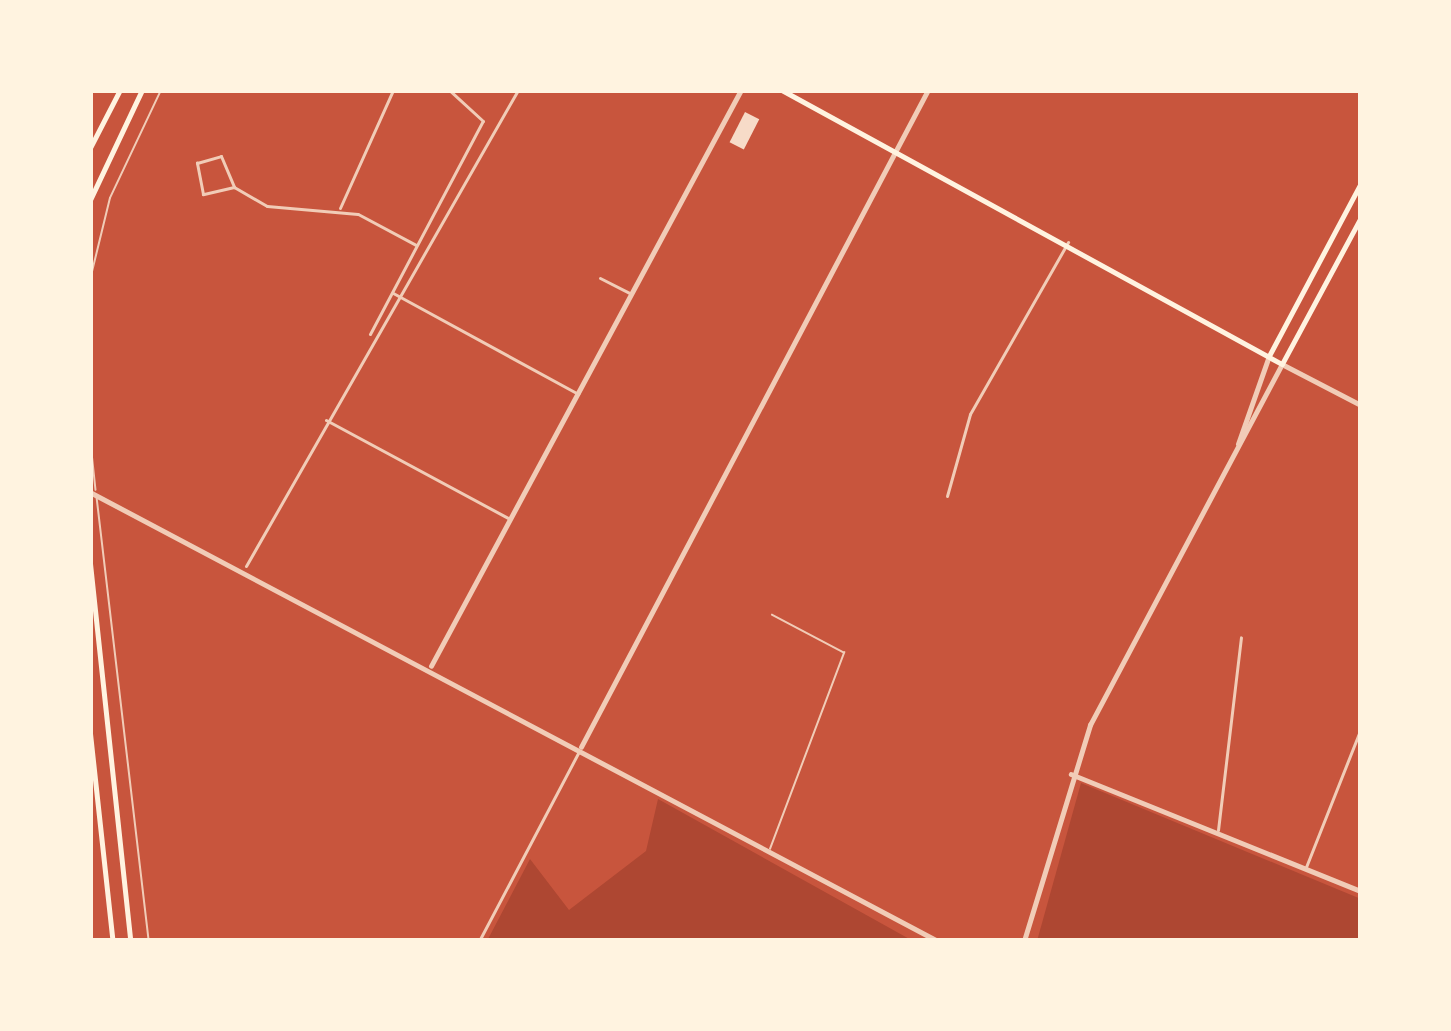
<!DOCTYPE html>
<html>
<head>
<meta charset="utf-8">
<style>
	body { margin:0 }
	#map { position:relative; width:1451px; height:1031px; overflow:hidden; background:#c8553d; font-family:Merriweather,serif }
	div>[style] { position:absolute }
	.green>* { inset:0; background:#ae4732 }
	.building>* { inset:0; background:#f7dbc8; transform-origin:0 0 }
	.service>* { height:1.5px; margin:-0.75px; padding:0 0.75px; transform-origin:0.75px; border-radius:0.75px; background:#f1ccb7 }
	.minor>* { height:3px; margin:-1.5px; padding:0 1.5px; transform-origin:1.5px; border-radius:1.5px; background:#f1ccb7 }
	.tertiary>* { height:4.5px; margin:-2.25px; padding:0 2.25px; transform-origin:2.25px; border-radius:2.25px; background:#f1ccb7 }
	.secondary>* { height:4.5px; margin:-2.25px; padding:0 2.25px; transform-origin:2.25px; border-radius:2.25px; background:#fff3e0 }
	.primary>* { height:4.5px; margin:-2.25px; padding:0 2.25px; transform-origin:2.25px; border-radius:2.25px; background:#fff3e0 }
	span { translate:-50% -50%; white-space:nowrap; text-align:center; line-height:1.15; -webkit-text-stroke:12px #fff3e0; paint-order:stroke }
	.frame { position:absolute; inset:0; border:93px solid #fff3e0; pointer-events:none }
</style>
</head>
<body>
<div id="map">
	<div class="green">
		<div style="clip-path:polygon(1081px 783px,1361px 899px,1361px 941px,1037px 941px)"></div>
		<div style="clip-path:polygon(658px 799px,913px 941px,487px 941px,530px 859px,569px 910px,646px 851px)"></div>
	</div>
	<div class="building">
		<div style="left:745px;top:112px;width:16px;height:34px;rotate:27deg"></div>
	</div>
	<div class="service">
		<div style="left:90px;top:280px;width:84px;rotate:-76.3deg"></div>
		<div style="left:110px;top:198px;width:119px;rotate:-64.7deg"></div>
		<div style="left:90px;top:434px;width:56px;rotate:83.9deg"></div>
		<div style="left:97px;top:497px;width:447px;rotate:83.3deg"></div>
		<div style="left:770px;top:849px;width:210px;rotate:-69.3deg"></div>
		<div style="left:844px;top:653px;width:81px;rotate:-152.2deg"></div>
	</div>
	<div class="minor">
		<div style="left:234px;top:187px;width:32px;rotate:167deg"></div>
		<div style="left:203px;top:194px;width:32px;rotate:-101deg"></div>
		<div style="left:197px;top:163px;width:25px;rotate:-16deg"></div>
		<div style="left:221px;top:156px;width:34px;rotate:67deg"></div>
		<div style="left:234px;top:187px;width:38px;rotate:30deg"></div>
		<div style="left:267px;top:206px;width:91px;rotate:5deg"></div>
		<div style="left:358px;top:214px;width:66px;rotate:28.1deg"></div>
		<div style="left:340px;top:208px;width:129px;rotate:-65.8deg"></div>
		<div style="left:600px;top:278px;width:35px;rotate:27deg"></div>
		<div style="left:393px;top:293px;width:211px;rotate:28.6deg"></div>
		<div style="left:370px;top:334px;width:241px;rotate:-62.1deg"></div>
		<div style="left:483px;top:121px;width:46px;rotate:-137.6deg"></div>
		<div style="left:326px;top:420px;width:207px;rotate:28.3deg"></div>
		<div style="left:947px;top:496px;width:85px;rotate:-74.3deg"></div>
		<div style="left:970px;top:414px;width:198px;rotate:-60.3deg"></div>
		<div style="left:246px;top:566px;width:548px;rotate:-60.26deg"></div>
		<div style="left:1218px;top:830px;width:194px;rotate:-83.2deg"></div>
		<div style="left:1306px;top:867px;width:149px;rotate:-68.4deg"></div>
		<div style="left:479px;top:941px;width:215px;rotate:-62.2deg"></div>
	</div>
	<div class="tertiary">
		<div style="left:1238px;top:444px;width:93px;rotate:-70.6deg"></div>
		<div style="left:90px;top:492px;width:960px;rotate:27.9deg"></div>
		<div style="left:431px;top:666px;width:654px;rotate:-61.71deg"></div>
		<div style="left:581px;top:747px;width:743px;rotate:-62.16deg"></div>
		<div style="left:1071px;top:774px;width:313px;rotate:22deg"></div>
		<div style="left:1024px;top:941px;width:226px;rotate:-73deg"></div>
		<div style="left:1090px;top:725px;width:409px;rotate:-62deg"></div>
		<div style="left:1282px;top:364px;width:89px;rotate:27.4deg"></div>
	</div>
	<div class="secondary">
		<div style="left:782px;top:90px;width:570px;rotate:28.72deg"></div>
		<div style="left:1282px;top:364px;width:167px;rotate:-61.7deg"></div>
		<div style="left:1269px;top:356px;width:196px;rotate:-62deg"></div>
	</div>
	<div class="primary">
		<div style="left:90px;top:148px;width:65px;rotate:-62.7deg"></div>
		<div style="left:90px;top:200px;width:122px;rotate:-64.7deg"></div>
		<div style="left:90px;top:559px;width:384px;rotate:83.9deg"></div>
		<div style="left:90px;top:729px;width:213px;rotate:83.8deg"></div>
	</div>
	<div class="frame"></div>
</div>
</body>
</html>
